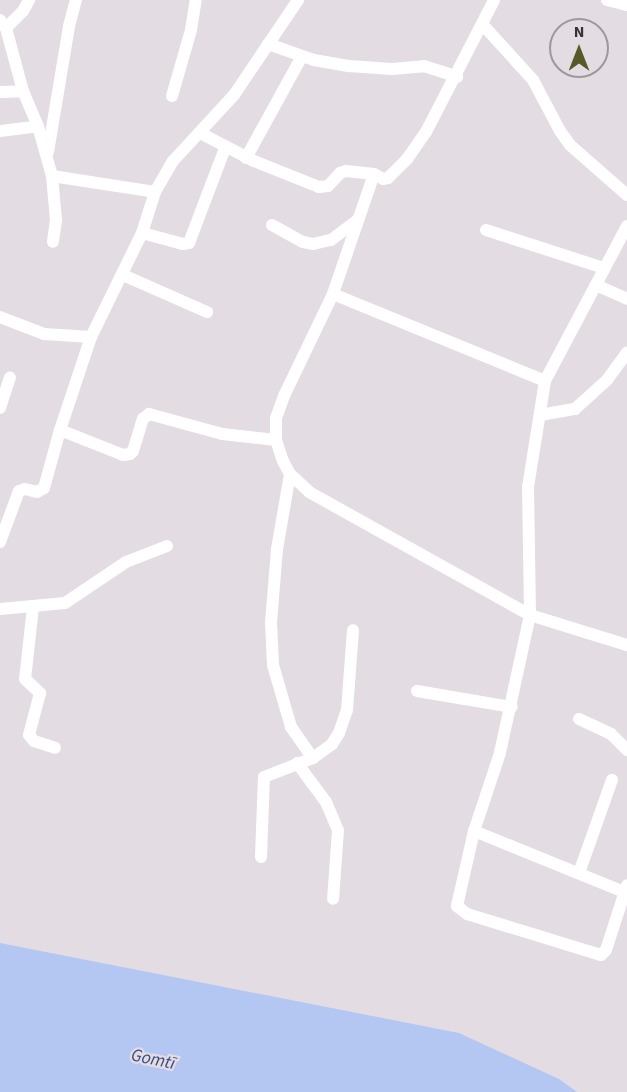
<!DOCTYPE html>
<html>
<head>
<meta charset="utf-8">
<style>
	body { margin:0 }
	#map { position:relative; width:627px; height:1092px; overflow:hidden; background:#e3dce3; font-family:"Source Sans 3",sans-serif }
	div>[style] { position:absolute }
	.water>* { inset:0; background:#b4c7f3 }
	.minor>* { height:12px; margin:-6px; padding:0 6px; transform-origin:6px; border-radius:6px; background:#fff }
	span { translate:-50% -50%; white-space:nowrap; text-align:center; line-height:1.15; -webkit-text-stroke:4.5px #e3dce3; paint-order:stroke }
	.water-label { font-size:18px; color:#384c83; font-style:italic }
	.north { position:absolute; left:549px; top:18px; width:60px; height:60px; box-sizing:border-box; background:#e3dce3; border:2px solid #9d989d; border-radius:50%; rotate:0deg; font-size:16px; font-weight:700; line-height:24px; text-align:center; color:#353235 }
	.north::after { content:''; display:block; margin:auto; width:21px; height:27px; background:#575927; clip-path:polygon(50% 0,100% 100%,50% 72%,0 100%) }
</style>
</head>
<body>
<div id="map">
	<div class="water">
		<div style="clip-path:polygon(0 943px,459px 1033px,559px 1079px,577px 1092px,0 1092px)"></div>
	</div>
	<div class="minor">
		<div style="left:607px;top:0;width:21px;rotate:14deg"></div>
		<div style="left:0;top:20px;width:10px;rotate:53deg"></div>
		<div style="left:6px;top:28px;width:65px;rotate:74.9deg"></div>
		<div style="left:23px;top:91px;width:38px;rotate:67deg"></div>
		<div style="left:38px;top:126px;width:52px;rotate:74.4deg"></div>
		<div style="left:52px;top:176px;width:44px;rotate:84.8deg"></div>
		<div style="left:56px;top:220px;width:22px;rotate:98deg"></div>
		<div style="left:483px;top:25px;width:74px;rotate:47.7deg"></div>
		<div style="left:533px;top:80px;width:58px;rotate:62.1deg"></div>
		<div style="left:560px;top:131px;width:17px;rotate:54deg"></div>
		<div style="left:570px;top:145px;width:76px;rotate:41.3deg"></div>
		<div style="left:6px;top:28px;width:24px;rotate:-45deg"></div>
		<div style="left:23px;top:11px;width:13px;rotate:-61deg"></div>
		<div style="left:268px;top:44px;width:49px;rotate:19.2deg"></div>
		<div style="left:314px;top:60px;width:36px;rotate:10deg"></div>
		<div style="left:349px;top:66px;width:43px;rotate:4deg"></div>
		<div style="left:392px;top:69px;width:32px;rotate:-5deg"></div>
		<div style="left:424px;top:66px;width:35px;rotate:18deg"></div>
		<div style="left:0;top:92px;width:23px;rotate:-2deg"></div>
		<div style="left:172px;top:96px;width:69px;rotate:-73.9deg"></div>
		<div style="left:191px;top:30px;width:30px;rotate:-81deg"></div>
		<div style="left:0;top:131px;width:38px;rotate:-7deg"></div>
		<div style="left:200px;top:133px;width:61px;rotate:27.4deg"></div>
		<div style="left:254px;top:161px;width:70px;rotate:21.8deg"></div>
		<div style="left:319px;top:187px;width:9px;rotate:-6deg"></div>
		<div style="left:328px;top:186px;width:18px;rotate:-47deg"></div>
		<div style="left:340px;top:173px;width:6px;rotate:-18deg"></div>
		<div style="left:346px;top:171px;width:28px;rotate:6deg"></div>
		<div style="left:374px;top:174px;width:10px;rotate:29deg"></div>
		<div style="left:383px;top:179px;width:5px;rotate:-11deg"></div>
		<div style="left:388px;top:178px;width:27px;rotate:-45deg"></div>
		<div style="left:407px;top:159px;width:33px;rotate:-55deg"></div>
		<div style="left:426px;top:132px;width:148px;rotate:-62.7deg"></div>
		<div style="left:48px;top:152px;width:128px;rotate:-80.5deg"></div>
		<div style="left:69px;top:26px;width:27px;rotate:-75deg"></div>
		<div style="left:246px;top:158px;width:116px;rotate:-61.2deg"></div>
		<div style="left:374px;top:174px;width:127px;rotate:108.9deg"></div>
		<div style="left:333px;top:294px;width:113px;rotate:115.7deg"></div>
		<div style="left:284px;top:396px;width:23px;rotate:110deg"></div>
		<div style="left:276px;top:418px;width:22px;rotate:90deg"></div>
		<div style="left:276px;top:440px;width:22px;rotate:72deg"></div>
		<div style="left:283px;top:461px;width:15px;rotate:62deg"></div>
		<div style="left:290px;top:474px;width:26px;rotate:43deg"></div>
		<div style="left:309px;top:492px;width:253px;rotate:29.1deg"></div>
		<div style="left:530px;top:615px;width:102px;rotate:17.2deg"></div>
		<div style="left:52px;top:176px;width:104px;rotate:8.8deg"></div>
		<div style="left:272px;top:225px;width:35px;rotate:29deg"></div>
		<div style="left:303px;top:242px;width:10px;rotate:11deg"></div>
		<div style="left:313px;top:244px;width:18px;rotate:-13deg"></div>
		<div style="left:331px;top:240px;width:34px;rotate:-37deg"></div>
		<div style="left:627px;top:226px;width:175px;rotate:117.9deg"></div>
		<div style="left:545px;top:381px;width:107px;rotate:99.1deg"></div>
		<div style="left:528px;top:487px;width:128px;rotate:89.1deg"></div>
		<div style="left:530px;top:615px;width:141px;rotate:102.3deg"></div>
		<div style="left:500px;top:753px;width:82px;rotate:108.4deg"></div>
		<div style="left:474px;top:831px;width:77px;rotate:102.8deg"></div>
		<div style="left:457px;top:906px;width:13px;rotate:39deg"></div>
		<div style="left:467px;top:914px;width:140px;rotate:17deg"></div>
		<div style="left:601px;top:955px;width:7px;rotate:-45deg"></div>
		<div style="left:606px;top:950px;width:68px;rotate:-72.1deg"></div>
		<div style="left:486px;top:230px;width:124px;rotate:17.9deg"></div>
		<div style="left:142px;top:233px;width:42px;rotate:15deg"></div>
		<div style="left:183px;top:244px;width:6px;rotate:-9deg"></div>
		<div style="left:189px;top:243px;width:102px;rotate:-69.2deg"></div>
		<div style="left:123px;top:275px;width:92px;rotate:23.8deg"></div>
		<div style="left:596px;top:285px;width:34px;rotate:24deg"></div>
		<div style="left:333px;top:294px;width:229px;rotate:22.3deg"></div>
		<div style="left:0;top:317px;width:47px;rotate:21.1deg"></div>
		<div style="left:44px;top:334px;width:47px;rotate:3.7deg"></div>
		<div style="left:0;top:408px;width:32px;rotate:-72deg"></div>
		<div style="left:540px;top:415px;width:36px;rotate:-10deg"></div>
		<div style="left:575px;top:409px;width:43px;rotate:-42.2deg"></div>
		<div style="left:607px;top:380px;width:34px;rotate:-54deg"></div>
		<div style="left:60px;top:430px;width:68px;rotate:21.6deg"></div>
		<div style="left:123px;top:455px;width:7px;rotate:-8deg"></div>
		<div style="left:130px;top:454px;width:4px;rotate:-45deg"></div>
		<div style="left:133px;top:451px;width:34px;rotate:-73deg"></div>
		<div style="left:143px;top:419px;width:8px;rotate:-40deg"></div>
		<div style="left:149px;top:414px;width:76px;rotate:15.3deg"></div>
		<div style="left:222px;top:434px;width:54px;rotate:6.3deg"></div>
		<div style="left:290px;top:474px;width:76px;rotate:99.8deg"></div>
		<div style="left:277px;top:549px;width:73px;rotate:94.7deg"></div>
		<div style="left:271px;top:622px;width:43px;rotate:87.3deg"></div>
		<div style="left:273px;top:665px;width:65px;rotate:73.8deg"></div>
		<div style="left:291px;top:727px;width:38px;rotate:55deg"></div>
		<div style="left:0;top:542px;width:54px;rotate:-69.6deg"></div>
		<div style="left:19px;top:491px;width:6px;rotate:-18deg"></div>
		<div style="left:25px;top:489px;width:12px;rotate:14deg"></div>
		<div style="left:37px;top:492px;width:8px;rotate:-30deg"></div>
		<div style="left:44px;top:488px;width:60px;rotate:-74.6deg"></div>
		<div style="left:60px;top:430px;width:98px;rotate:-71.6deg"></div>
		<div style="left:91px;top:337px;width:116px;rotate:-63.9deg"></div>
		<div style="left:142px;top:233px;width:43px;rotate:-72.4deg"></div>
		<div style="left:155px;top:192px;width:36px;rotate:-60deg"></div>
		<div style="left:173px;top:161px;width:90px;rotate:-47.3deg"></div>
		<div style="left:234px;top:95px;width:115px;rotate:-56deg"></div>
		<div style="left:33px;top:607px;width:72px;rotate:96.3deg"></div>
		<div style="left:25px;top:679px;width:21px;rotate:43deg"></div>
		<div style="left:40px;top:693px;width:43px;rotate:104.7deg"></div>
		<div style="left:29px;top:735px;width:8px;rotate:50deg"></div>
		<div style="left:34px;top:741px;width:22px;rotate:18deg"></div>
		<div style="left:0;top:609px;width:65px;rotate:-5.3deg"></div>
		<div style="left:65px;top:603px;width:73px;rotate:-33.9deg"></div>
		<div style="left:126px;top:562px;width:44px;rotate:-21.3deg"></div>
		<div style="left:417px;top:691px;width:96px;rotate:9.6deg"></div>
		<div style="left:579px;top:719px;width:35px;rotate:25deg"></div>
		<div style="left:611px;top:734px;width:23px;rotate:45deg"></div>
		<div style="left:297px;top:763px;width:49px;rotate:53.4deg"></div>
		<div style="left:326px;top:802px;width:30px;rotate:67deg"></div>
		<div style="left:338px;top:830px;width:69px;rotate:94.1deg"></div>
		<div style="left:474px;top:831px;width:162px;rotate:22.1deg"></div>
		<div style="left:261px;top:857px;width:80px;rotate:-87.9deg"></div>
		<div style="left:264px;top:777px;width:53px;rotate:-21.2deg"></div>
		<div style="left:313px;top:758px;width:24px;rotate:-36deg"></div>
		<div style="left:332px;top:744px;width:13px;rotate:-58deg"></div>
		<div style="left:339px;top:733px;width:24px;rotate:-71deg"></div>
		<div style="left:347px;top:710px;width:80px;rotate:-85.7deg"></div>
		<div style="left:579px;top:873px;width:99px;rotate:-70.5deg"></div>
	</div>
	<div class="water-label">
		<span style="left:153px;top:1060px;rotate:12deg">Gomtī</span>
	</div>
	<div class="north">N</div>
</div>
</body>
</html>
